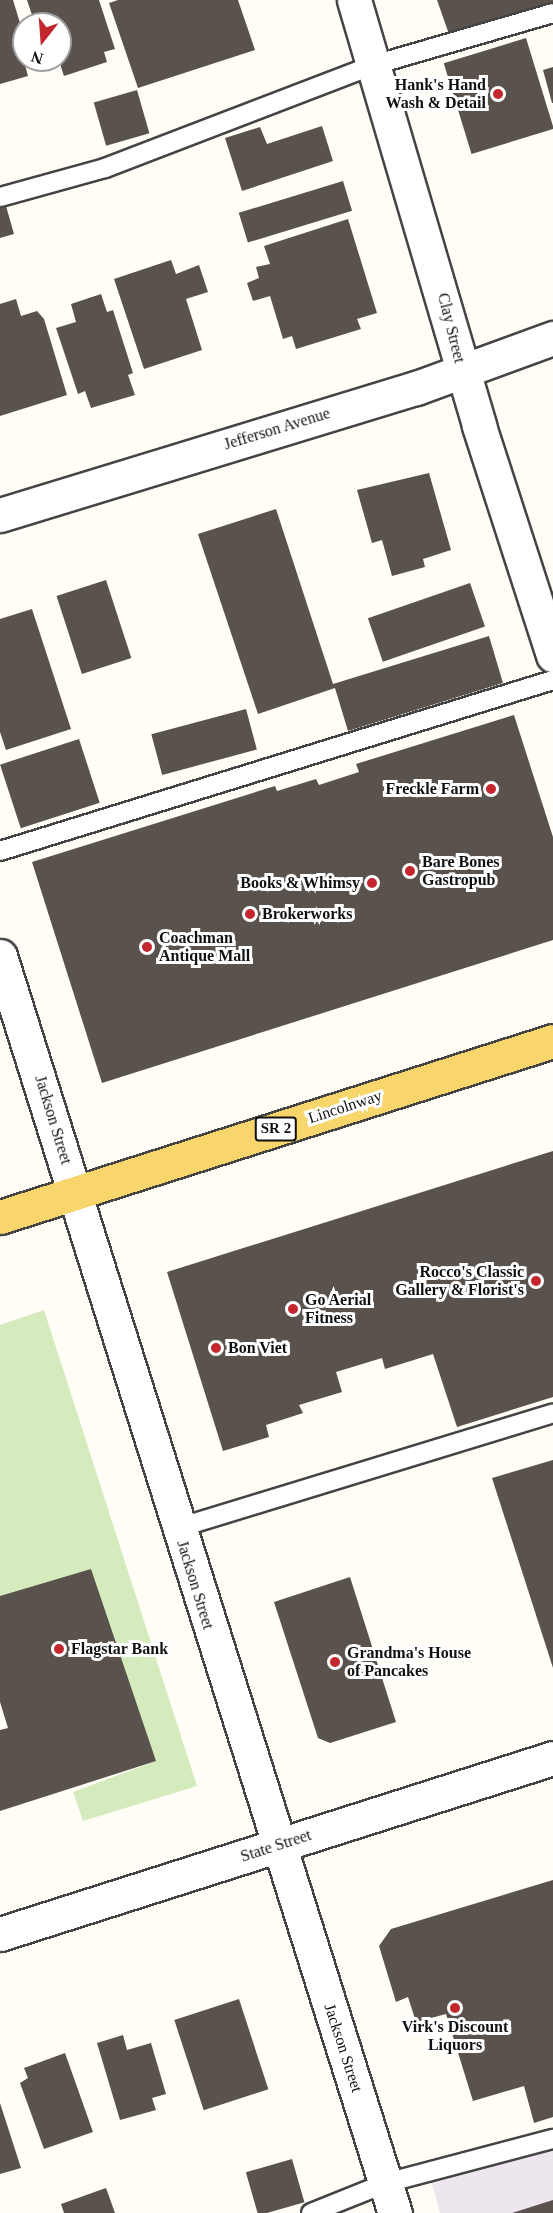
<!DOCTYPE html>
<html>
<head>
<meta charset="utf-8">
<style>
	body { margin:0 }
	#map { position:relative; width:553px; height:2213px; overflow:hidden; background:#fffdf5; font-family:"Times New Roman",serif }
	div>[style] { position:absolute }
	.industrial>* { inset:0; background:#eee6ef }
	.green>* { inset:0; background:#d5ebbd }
	.building>* { inset:0; background:#5a524d; transform-origin:0 0 }
	.roads { filter:drop-shadow(2px 0 #444) drop-shadow(-2px 0 #444) drop-shadow(0 2px #444) drop-shadow(0 -2px #444) }
	.service>* { height:18px; margin:-9px; padding:0 9px; transform-origin:9px; border-radius:9px; background:#fff }
	.minor>* { height:33px; margin:-16.5px; padding:0 16.5px; transform-origin:16.5px; border-radius:16.5px; background:#fff }
	.tertiary>* { height:33px; margin:-16.5px; padding:0 16.5px; transform-origin:16.5px; border-radius:16.5px; background:#fff }
	.primary>* { height:33px; margin:-16.5px; padding:0 16.5px; transform-origin:16.5px; border-radius:16.5px; background:#f9d66b }
	.dots>* { width:16px; height:16px; translate:-50% -50%; box-sizing:border-box; border:3px solid #fff; border-radius:50% }
	span { translate:-50% -50%; white-space:nowrap; text-align:center; line-height:1.15; -webkit-text-stroke:6px #fff; paint-order:stroke }
	.shield-label span { padding:2px 4px; background:#fff; border:2px solid; border-radius:4px; -webkit-text-stroke-width:0 }
	.shield-label { font-size:15px; color:#111; font-weight:700 }
	.poi-label { font-size:16px; color:#111; font-weight:700 }
	.right { translate:-100% -50%; text-align:right }
	.left { translate:0 -50%; text-align:left }
	.street-label { font-size:16px; color:#111 }
	.north { position:absolute; left:12px; top:12px; width:60px; height:60px; box-sizing:border-box; background:#fff; border:2px solid #a0a0a0; border-radius:50%; rotate:197deg; font-size:16px; font-weight:700; line-height:24px; text-align:center; color:#111 }
	.north::after { content:''; display:block; margin:auto; width:21px; height:27px; background:#c4262e; clip-path:polygon(50% 0,100% 100%,50% 72%,0 100%) }
</style>
</head>
<body>
<div id="map">
	<div class="industrial">
		<div style="clip-path:polygon(553px 2128px,553px 2213px,440px 2213px,427px 2166px)"></div>
	</div>
	<div class="green">
		<div style="clip-path:polygon(44px 1310px,197px 1786px,83px 1821px,73px 1792px,156px 1761px,0 1596px,0 1325px)"></div>
	</div>
	<div class="building">
		<div style="clip-path:polygon(0 0,13px 0,24px 36px,24px 60px,32px 63px,25px 65px,28px 76px,0 84px)"></div>
		<div style="clip-path:polygon(27px 0,99px 0,115px 49px,104px 52px,107px 62px,64px 76px,60px 64px,49px 67px,46px 60px,60px 60px,60px 24px,35px 24px)"></div>
		<div style="clip-path:polygon(118px 0,238px 0,255px 50px,138px 88px,109px 3px)"></div>
		<div style="clip-path:polygon(437px 0,553px 0,553px 4px,450px 37px)"></div>
		<div style="left:526px;top:38px;width:95px;height:86px;rotate:73deg"></div>
		<div style="clip-path:polygon(553px 67px,553px 103px,552px 103px,543px 70px)"></div>
		<div style="left:137px;top:90px;width:45px;height:45px;rotate:74deg"></div>
		<div style="clip-path:polygon(322px 126px,333px 161px,242px 191px,225px 138px,260px 127px,267px 144px)"></div>
		<div style="left:343px;top:181px;width:31px;height:109px;rotate:73deg"></div>
		<div style="clip-path:polygon(6px 206px,14px 234px,0 238px,0 208px)"></div>
		<div style="clip-path:polygon(348px 219px,377px 313px,357px 319px,361px 329px,296px 349px,292px 336px,283px 339px,270px 296px,253px 301px,247px 283px,259px 278px,256px 267px,270px 264px,264px 246px)"></div>
		<div style="clip-path:polygon(171px 260px,176px 274px,199px 265px,208px 292px,186px 299px,202px 350px,144px 369px,114px 279px)"></div>
		<div style="clip-path:polygon(101px 294px,107px 312px,113px 310px,133px 373px,128px 375px,135px 395px,91px 408px,85px 391px,78px 394px,56px 328px,76px 322px,71px 304px)"></div>
		<div style="clip-path:polygon(16px 299px,21px 316px,37px 311px,44px 319px,67px 395px,0 416px,0 304px)"></div>
		<div style="clip-path:polygon(429px 473px,451px 550px,423px 559px,425px 567px,392px 576px,382px 540px,372px 543px,357px 490px)"></div>
		<div style="clip-path:polygon(276px 509px,333px 684px,489px 636px,503px 683px,348px 731px,335px 688px,258px 714px,198px 534px)"></div>
		<div style="left:106px;top:580px;width:82px;height:52px;rotate:72deg"></div>
		<div style="left:470px;top:583px;width:46px;height:108px;rotate:71deg"></div>
		<div style="clip-path:polygon(32px 609px,71px 729px,6px 750px,0 732px,0 619px)"></div>
		<div style="left:246px;top:709px;width:42px;height:98px;rotate:75deg"></div>
		<div style="clip-path:polygon(514px 715px,553px 837px,553px 940px,102px 1083px,32px 862px,275px 786px,277px 791px,316px 779px,319px 785px,359px 772px,356px 764px)"></div>
		<div style="left:79px;top:739px;width:67px;height:83px;rotate:72deg"></div>
		<div style="clip-path:polygon(553px 1151px,553px 1397px,457px 1427px,433px 1354px,385px 1369px,382px 1358px,336px 1372px,342px 1392px,299px 1405px,303px 1413px,266px 1425px,269px 1437px,223px 1451px,167px 1272px)"></div>
		<div style="clip-path:polygon(553px 1460px,553px 1668px,492px 1478px)"></div>
		<div style="clip-path:polygon(91px 1569px,156px 1761px,0 1811px,0 1730px,8px 1728px,0 1702px,0 1596px)"></div>
		<div style="clip-path:polygon(350px 1577px,396px 1722px,330px 1743px,318px 1738px,274px 1602px)"></div>
		<div style="clip-path:polygon(553px 1880px,553px 2117px,534px 2123px,524px 2086px,473px 2101px,446px 2014px,416px 2022px,408px 1997px,396px 2002px,379px 1946px,391px 1929px)"></div>
		<div style="left:239px;top:1999px;width:95px;height:68px;rotate:72deg"></div>
		<div style="clip-path:polygon(123px 2035px,127px 2050px,151px 2043px,166px 2094px,152px 2098px,156px 2110px,120px 2120px,97px 2043px)"></div>
		<div style="clip-path:polygon(65px 2053px,93px 2132px,44px 2149px,20px 2083px,28px 2078px,24px 2068px)"></div>
		<div style="clip-path:polygon(0 2103px,21px 2168px,0 2174px)"></div>
		<div style="left:292px;top:2159px;width:45px;height:48px;rotate:74deg"></div>
		<div style="clip-path:polygon(106px 2188px,115px 2213px,64px 2213px,61px 2204px)"></div>
		<div style="clip-path:polygon(553px 2200px,553px 2213px,512px 2213px)"></div>
	</div>
	<div class="roads">
		<div class="service">
			<div style="left:0;top:197px;width:109px;rotate:-15.4deg"></div>
			<div style="left:105px;top:168px;width:288px;rotate:-21deg"></div>
			<div style="left:374px;top:65px;width:186px;rotate:-16.2deg"></div>
			<div style="left:0;top:851px;width:579px;rotate:-17.18deg"></div>
			<div style="left:178px;top:1528px;width:392px;rotate:-17deg"></div>
			<div style="left:311px;top:2213px;width:81px;rotate:-21.8deg"></div>
			<div style="left:386px;top:2183px;width:173px;rotate:-14.8deg"></div>
		</div>
		<div class="minor">
			<div style="left:354px;top:0;width:444px;rotate:73.6deg"></div>
			<div style="left:479px;top:426px;width:241px;rotate:72.1deg"></div>
			<div style="left:0;top:956px;width:1318px;rotate:72.56deg"></div>
			<div style="left:0;top:1934px;width:580px;rotate:-17.65deg"></div>
		</div>
		<div class="tertiary">
			<div style="left:0;top:515px;width:435px;rotate:-17deg"></div>
			<div style="left:416px;top:388px;width:146px;rotate:-20.1deg"></div>
		</div>
		<div class="primary">
			<div style="left:0;top:1217px;width:580px;rotate:-17.65deg"></div>
		</div>
	</div>
	<div class="dots">
		<div style="left:498px;top:94px;background:#c4262e"></div>
		<div style="left:491px;top:789px;background:#c4262e"></div>
		<div style="left:410px;top:871px;background:#c4262e"></div>
		<div style="left:372px;top:883px;background:#c4262e"></div>
		<div style="left:250px;top:914px;background:#c4262e"></div>
		<div style="left:147px;top:947px;background:#c4262e"></div>
		<div style="left:536px;top:1281px;background:#c4262e"></div>
		<div style="left:293px;top:1309px;background:#c4262e"></div>
		<div style="left:216px;top:1348px;background:#c4262e"></div>
		<div style="left:59px;top:1649px;background:#c4262e"></div>
		<div style="left:335px;top:1662px;background:#c4262e"></div>
		<div style="left:455px;top:2008px;background:#c4262e"></div>
	</div>
	<div class="shield-label">
		<span style="left:276px;top:1129px">SR 2</span>
	</div>
	<div class="poi-label">
		<span class="right" style="left:486px;top:94px">Hank's Hand<br>Wash &amp; Detail</span>
		<span class="right" style="left:479px;top:789px">Freckle Farm</span>
		<span class="left" style="left:422px;top:871px">Bare Bones<br>Gastropub</span>
		<span class="right" style="left:360px;top:883px">Books &amp; Whimsy</span>
		<span class="left" style="left:262px;top:914px">Brokerworks</span>
		<span class="left" style="left:159px;top:947px">Coachman<br>Antique Mall</span>
		<span class="right" style="left:524px;top:1281px">Rocco's Classic<br>Gallery &amp; Florist's</span>
		<span class="left" style="left:305px;top:1309px">Go Aerial<br>Fitness</span>
		<span class="left" style="left:228px;top:1348px">Bon Viet</span>
		<span class="left" style="left:71px;top:1649px">Flagstar Bank</span>
		<span class="left" style="left:347px;top:1662px">Grandma's House<br>of Pancakes</span>
		<span style="left:455px;top:2036px">Virk's Discount<br>Liquors</span>
	</div>
	<div class="street-label">
		<span style="left:451px;top:328px;rotate:76deg">Clay Street</span>
		<span style="left:277px;top:429px;rotate:-17deg">Jefferson Avenue</span>
		<span style="left:345px;top:1107px;rotate:-18deg">Lincolnway</span>
		<span style="left:53px;top:1120px;rotate:73deg">Jackson Street</span>
		<span style="left:195px;top:1585px;rotate:73deg">Jackson Street</span>
		<span style="left:276px;top:1846px;rotate:-18deg">State Street</span>
		<span style="left:343px;top:2048px;rotate:72deg">Jackson Street</span>
	</div>
	<div class="north">N</div>
</div>
</body>
</html>
